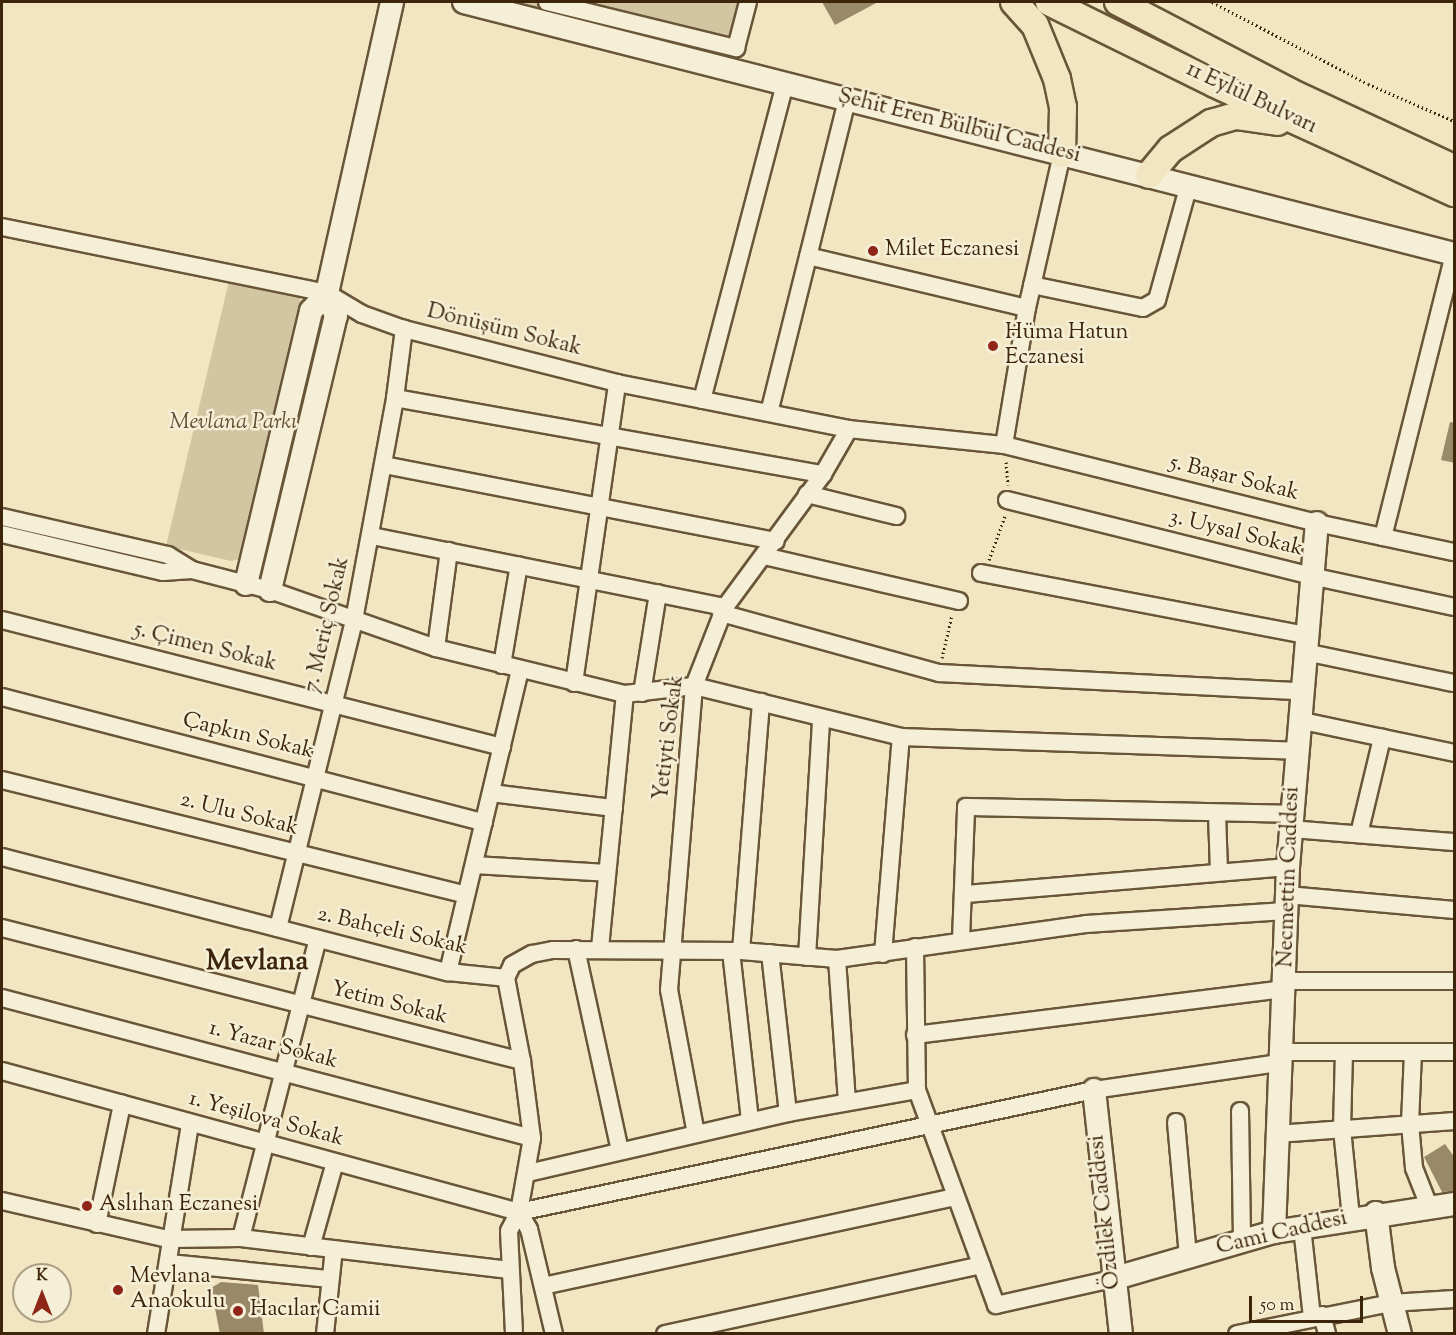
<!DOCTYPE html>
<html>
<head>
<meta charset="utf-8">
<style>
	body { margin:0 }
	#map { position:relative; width:1456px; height:1335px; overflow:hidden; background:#f1e6c1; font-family:"Sorts Mill Goudy",serif }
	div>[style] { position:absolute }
	.green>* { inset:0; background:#d2c5a2 }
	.building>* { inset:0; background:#9a8969 }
	.path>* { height:3px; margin-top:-1.5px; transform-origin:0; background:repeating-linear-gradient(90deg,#3c250a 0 1.5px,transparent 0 4.5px) }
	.roads { filter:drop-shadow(2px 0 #695538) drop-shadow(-2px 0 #695538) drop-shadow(0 2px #695538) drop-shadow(0 -2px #695538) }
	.street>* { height:16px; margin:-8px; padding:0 8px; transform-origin:8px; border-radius:8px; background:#f6efd7 }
	.secondary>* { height:22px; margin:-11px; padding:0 11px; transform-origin:11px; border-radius:11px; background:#f6efd7 }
	.primary>* { height:26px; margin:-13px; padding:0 13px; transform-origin:13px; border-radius:13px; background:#f1e6c1 }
	.dots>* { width:16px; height:16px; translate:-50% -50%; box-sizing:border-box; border:3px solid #f6efd7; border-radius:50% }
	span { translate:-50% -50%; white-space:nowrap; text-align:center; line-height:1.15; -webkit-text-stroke:5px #f6efd7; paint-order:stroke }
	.street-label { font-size:22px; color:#3c250a }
	.poi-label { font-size:22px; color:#3c250a }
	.left { translate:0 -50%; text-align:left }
	.park-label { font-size:22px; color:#624d30; font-style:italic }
	.district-label { font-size:28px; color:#3c250a; font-weight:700 }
	.frame { position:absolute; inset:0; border:3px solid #3c250a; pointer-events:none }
	.north { position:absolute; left:12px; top:1263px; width:60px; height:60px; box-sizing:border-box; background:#f6efd7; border:2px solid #ac9e85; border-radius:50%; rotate:0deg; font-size:16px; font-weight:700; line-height:24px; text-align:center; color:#3c250a }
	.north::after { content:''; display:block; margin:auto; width:21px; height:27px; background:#8f2418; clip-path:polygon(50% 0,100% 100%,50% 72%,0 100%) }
	.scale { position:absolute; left:1249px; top:1296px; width:114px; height:27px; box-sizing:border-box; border:3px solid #3c250a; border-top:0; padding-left:8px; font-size:18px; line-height:21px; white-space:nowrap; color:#3c250a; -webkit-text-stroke:4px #f6efd7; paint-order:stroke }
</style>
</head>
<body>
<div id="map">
	<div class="green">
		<div style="clip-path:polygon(503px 2px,752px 2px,738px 59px)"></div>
		<div style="clip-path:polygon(229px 281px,299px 294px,301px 302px,240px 559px,231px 561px,166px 546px)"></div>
	</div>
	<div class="building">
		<div style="clip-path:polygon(822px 2px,878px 2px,835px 25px)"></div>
		<div style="clip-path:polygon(1450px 422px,1455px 423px,1455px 463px,1441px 460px)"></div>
		<div style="clip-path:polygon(1445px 1144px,1455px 1158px,1455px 1191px,1442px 1192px,1424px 1157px)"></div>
		<div style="clip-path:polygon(221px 1282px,258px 1285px,264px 1334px,220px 1334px,211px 1288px)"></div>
	</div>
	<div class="path">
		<div style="left:1212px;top:2px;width:176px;rotate:27.7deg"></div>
		<div style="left:1368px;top:84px;width:94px;rotate:23.3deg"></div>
		<div style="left:1006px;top:462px;width:23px;rotate:85deg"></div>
		<div style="left:989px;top:560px;width:47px;rotate:-70deg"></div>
		<div style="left:942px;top:658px;width:44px;rotate:-76.9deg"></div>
	</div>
	<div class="roads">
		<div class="street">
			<div style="left:547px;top:2px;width:195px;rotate:13.7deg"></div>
			<div style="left:736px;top:48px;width:48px;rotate:-75.4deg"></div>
			<div style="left:2px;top:227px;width:332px;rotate:11.5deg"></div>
			<div style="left:327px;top:293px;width:41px;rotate:31deg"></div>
			<div style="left:362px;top:314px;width:45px;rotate:19.7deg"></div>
			<div style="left:404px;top:329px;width:220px;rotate:14.2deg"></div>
			<div style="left:617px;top:383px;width:237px;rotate:11.2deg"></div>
			<div style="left:849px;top:429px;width:156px;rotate:5.9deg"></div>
			<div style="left:1004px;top:445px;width:323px;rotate:14deg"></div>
			<div style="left:1317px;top:523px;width:140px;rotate:12deg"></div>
			<div style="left:808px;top:256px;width:225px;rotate:13.4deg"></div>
			<div style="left:1032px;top:285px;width:113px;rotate:11.7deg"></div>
			<div style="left:1143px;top:308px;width:16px;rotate:-30deg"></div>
			<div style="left:1157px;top:300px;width:119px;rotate:-74.5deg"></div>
			<div style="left:395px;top:398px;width:435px;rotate:10.1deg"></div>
			<div style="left:702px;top:400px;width:327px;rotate:-75.3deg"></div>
			<div style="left:769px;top:413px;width:324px;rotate:-76deg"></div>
			<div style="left:1004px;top:445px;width:139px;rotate:-80.5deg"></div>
			<div style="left:1027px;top:308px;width:158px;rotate:-77.2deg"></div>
			<div style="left:384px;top:465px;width:399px;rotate:11deg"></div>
			<div style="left:807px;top:494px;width:92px;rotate:13.9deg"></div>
			<div style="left:1007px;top:500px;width:313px;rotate:14deg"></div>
			<div style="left:1311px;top:576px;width:146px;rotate:12.2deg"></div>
			<div style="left:2px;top:517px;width:170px;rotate:12.9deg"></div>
			<div style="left:168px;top:555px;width:28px;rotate:32deg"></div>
			<div style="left:192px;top:570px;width:81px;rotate:14.4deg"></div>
			<div style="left:270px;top:590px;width:176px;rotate:19.3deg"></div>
			<div style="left:436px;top:648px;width:195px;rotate:13.7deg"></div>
			<div style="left:625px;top:694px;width:69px;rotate:-6.6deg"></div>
			<div style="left:694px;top:686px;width:213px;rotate:13.8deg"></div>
			<div style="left:901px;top:737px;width:395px;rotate:2deg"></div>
			<div style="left:2px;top:534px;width:165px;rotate:13.3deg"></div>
			<div style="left:163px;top:572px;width:29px;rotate:-4deg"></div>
			<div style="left:372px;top:536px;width:360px;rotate:11.4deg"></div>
			<div style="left:1383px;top:537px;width:292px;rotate:-75.9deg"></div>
			<div style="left:764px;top:556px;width:200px;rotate:13deg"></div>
			<div style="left:981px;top:573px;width:330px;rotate:10.8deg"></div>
			<div style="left:721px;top:613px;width:226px;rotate:15.4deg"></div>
			<div style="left:939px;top:673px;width:361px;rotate:2.9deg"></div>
			<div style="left:2px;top:620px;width:516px;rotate:14.25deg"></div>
			<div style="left:436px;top:648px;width:98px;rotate:-82.4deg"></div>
			<div style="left:1305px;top:652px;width:152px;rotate:11.8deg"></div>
			<div style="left:502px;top:665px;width:101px;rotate:-80.4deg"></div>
			<div style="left:574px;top:683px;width:303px;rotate:-81.8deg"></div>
			<div style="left:642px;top:693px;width:101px;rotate:-80.9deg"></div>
			<div style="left:2px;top:697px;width:498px;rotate:14.6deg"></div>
			<div style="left:1298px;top:720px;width:159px;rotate:11.9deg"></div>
			<div style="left:2px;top:780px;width:478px;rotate:13.9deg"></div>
			<div style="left:491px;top:793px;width:124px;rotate:7deg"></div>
			<div style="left:1217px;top:814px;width:58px;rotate:88deg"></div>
			<div style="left:1291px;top:829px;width:164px;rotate:4.6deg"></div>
			<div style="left:1359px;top:834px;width:99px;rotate:-76.5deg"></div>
			<div style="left:2px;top:857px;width:461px;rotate:14.5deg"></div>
			<div style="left:448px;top:972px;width:58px;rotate:5.9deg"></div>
			<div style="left:506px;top:978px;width:14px;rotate:-65deg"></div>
			<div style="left:512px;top:965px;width:23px;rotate:-29deg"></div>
			<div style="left:532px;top:954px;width:21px;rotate:-11deg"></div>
			<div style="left:553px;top:950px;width:188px;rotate:0.3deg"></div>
			<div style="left:741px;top:951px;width:96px;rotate:4.8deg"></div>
			<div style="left:837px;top:959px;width:251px;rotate:-8deg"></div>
			<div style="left:1086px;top:924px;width:200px;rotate:-3.7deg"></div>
			<div style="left:474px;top:865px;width:133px;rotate:3.4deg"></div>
			<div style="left:966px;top:894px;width:323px;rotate:-4.8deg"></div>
			<div style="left:1287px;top:895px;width:168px;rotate:5.1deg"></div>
			<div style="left:2px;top:928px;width:537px;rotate:14.35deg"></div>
			<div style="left:278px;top:928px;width:317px;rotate:-76.1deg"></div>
			<div style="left:354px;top:620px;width:226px;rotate:-79.5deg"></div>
			<div style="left:395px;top:398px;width:70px;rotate:-82.6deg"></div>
			<div style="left:961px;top:940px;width:133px;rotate:-87.8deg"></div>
			<div style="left:966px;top:807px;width:326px;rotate:1.2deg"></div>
			<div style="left:915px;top:947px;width:143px;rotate:89.2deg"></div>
			<div style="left:917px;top:1090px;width:229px;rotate:69.8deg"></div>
			<div style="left:996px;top:1305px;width:119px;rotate:-12.6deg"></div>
			<div style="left:600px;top:948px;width:255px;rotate:-84.4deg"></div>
			<div style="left:576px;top:949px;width:207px;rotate:77.7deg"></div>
			<div style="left:731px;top:951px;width:171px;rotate:83.6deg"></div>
			<div style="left:741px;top:951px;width:250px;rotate:-85.4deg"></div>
			<div style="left:770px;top:953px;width:161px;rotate:83.6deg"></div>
			<div style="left:883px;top:954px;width:218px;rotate:-85.3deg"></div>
			<div style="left:807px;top:957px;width:239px;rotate:-86.6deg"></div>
			<div style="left:837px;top:959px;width:142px;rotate:86deg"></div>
			<div style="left:448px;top:972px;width:310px;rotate:-76.6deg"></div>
			<div style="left:506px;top:978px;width:85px;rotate:79.1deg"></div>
			<div style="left:522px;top:1061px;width:78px;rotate:82.6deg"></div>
			<div style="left:532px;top:1138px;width:75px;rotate:100deg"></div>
			<div style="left:519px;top:1212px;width:21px;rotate:118deg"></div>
			<div style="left:509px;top:1231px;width:103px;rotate:87.2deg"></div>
			<div style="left:1286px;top:981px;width:168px"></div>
			<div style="left:2px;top:998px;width:548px;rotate:14.8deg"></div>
			<div style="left:915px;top:1035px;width:373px;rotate:-7.1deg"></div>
			<div style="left:1282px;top:1052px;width:172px"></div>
			<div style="left:1344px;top:1052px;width:77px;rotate:91.5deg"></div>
			<div style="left:1342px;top:1129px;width:89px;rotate:84.2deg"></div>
			<div style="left:1413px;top:1052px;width:72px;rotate:92.4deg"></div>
			<div style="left:1410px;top:1124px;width:44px;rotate:84.8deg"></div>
			<div style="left:1414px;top:1168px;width:41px;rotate:68.5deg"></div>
			<div style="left:2px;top:1071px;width:536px;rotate:15.26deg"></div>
			<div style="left:519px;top:1212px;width:588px;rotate:-11.98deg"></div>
			<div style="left:1094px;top:1090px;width:188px;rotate:-8.3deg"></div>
			<div style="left:1240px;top:1111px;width:130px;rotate:89.1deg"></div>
			<div style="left:1176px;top:1122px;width:136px;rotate:84.9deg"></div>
			<div style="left:696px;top:1134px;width:147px;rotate:-100.6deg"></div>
			<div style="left:669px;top:990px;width:305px;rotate:-85.3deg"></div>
			<div style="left:694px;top:686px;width:85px;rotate:-68.6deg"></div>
			<div style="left:725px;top:607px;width:165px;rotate:-53.6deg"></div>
			<div style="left:823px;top:474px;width:52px;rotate:-60deg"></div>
			<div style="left:1278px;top:1134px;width:176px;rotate:-4.2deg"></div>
			<div style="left:528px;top:1173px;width:267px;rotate:-13deg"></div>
			<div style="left:788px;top:1113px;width:131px;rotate:-10.1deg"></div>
			<div style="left:2px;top:1201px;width:170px;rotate:12.9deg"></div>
			<div style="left:168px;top:1239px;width:73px;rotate:-0.8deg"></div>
			<div style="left:241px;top:1238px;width:270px;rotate:6.8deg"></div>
			<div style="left:519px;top:1212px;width:20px;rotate:60deg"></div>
			<div style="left:529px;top:1229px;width:108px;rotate:76.6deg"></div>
			<div style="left:97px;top:1224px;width:123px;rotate:-78.2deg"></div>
			<div style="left:1302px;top:1227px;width:91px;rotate:83.7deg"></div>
			<div style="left:241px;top:1238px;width:309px;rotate:-75.6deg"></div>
			<div style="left:311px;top:1247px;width:88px;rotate:-74.2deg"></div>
			<div style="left:169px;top:1263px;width:162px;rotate:5.7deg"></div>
			<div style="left:543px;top:1286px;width:422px;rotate:-12.2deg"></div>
			<div style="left:1322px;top:1315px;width:20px;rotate:75deg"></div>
			<div style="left:156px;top:1334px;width:214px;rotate:-80.8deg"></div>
			<div style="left:325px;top:1334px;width:85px;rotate:-84deg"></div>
			<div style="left:665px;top:1334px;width:324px;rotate:-12.3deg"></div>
			<div style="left:1237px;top:1334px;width:157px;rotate:-11.4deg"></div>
			<div style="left:1391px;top:1303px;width:63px;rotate:-3.6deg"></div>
		</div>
		<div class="secondary">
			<div style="left:464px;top:2px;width:1022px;rotate:14.28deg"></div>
			<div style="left:246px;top:584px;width:281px;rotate:-76.6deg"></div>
			<div style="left:311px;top:311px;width:24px;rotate:-48deg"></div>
			<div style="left:327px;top:293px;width:298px;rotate:-77.4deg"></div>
			<div style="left:270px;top:590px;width:282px;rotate:-76.5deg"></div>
			<div style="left:336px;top:316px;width:25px;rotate:-111deg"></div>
			<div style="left:1094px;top:1090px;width:245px;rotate:83.7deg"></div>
			<div style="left:1376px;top:1213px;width:55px;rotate:82.7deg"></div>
			<div style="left:1383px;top:1268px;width:68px;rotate:75.6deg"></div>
			<div style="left:1274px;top:1232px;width:365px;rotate:-87.8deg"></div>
			<div style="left:1288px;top:867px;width:345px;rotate:-85.2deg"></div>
			<div style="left:1112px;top:1279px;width:169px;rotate:-16.2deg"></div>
			<div style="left:1274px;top:1232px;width:182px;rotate:-8.8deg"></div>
		</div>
		<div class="primary">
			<div style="left:1014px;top:2px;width:31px;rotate:48deg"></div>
			<div style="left:1035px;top:25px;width:58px;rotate:67.8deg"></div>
			<div style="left:1057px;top:79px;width:29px;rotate:78deg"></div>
			<div style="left:1063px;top:107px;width:47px;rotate:91.2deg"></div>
			<div style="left:1049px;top:2px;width:185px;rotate:26.3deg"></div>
			<div style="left:1215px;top:84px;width:263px;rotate:24.5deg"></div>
			<div style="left:1118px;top:2px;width:194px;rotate:27.6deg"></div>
			<div style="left:1290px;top:92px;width:181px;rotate:24.9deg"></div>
			<div style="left:1149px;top:175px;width:34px;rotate:-50deg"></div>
			<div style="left:1171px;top:149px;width:48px;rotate:-33deg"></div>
			<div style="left:1211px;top:123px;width:26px;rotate:-16deg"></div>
			<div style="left:1236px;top:116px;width:42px;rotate:8.1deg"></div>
		</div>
	</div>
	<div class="dots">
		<div style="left:873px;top:251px;background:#8f2418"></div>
		<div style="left:993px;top:346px;background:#8f2418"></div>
		<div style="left:87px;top:1206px;background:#8f2418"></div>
		<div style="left:118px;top:1290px;background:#8f2418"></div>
		<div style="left:238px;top:1311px;background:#8f2418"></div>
	</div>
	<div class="street-label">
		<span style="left:1251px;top:99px;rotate:25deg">11 Eylül Bulvarı</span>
		<span style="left:959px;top:127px;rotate:14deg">Şehit Eren Bülbül Caddesi</span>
		<span style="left:504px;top:331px;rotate:14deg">Dönüşüm Sokak</span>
		<span style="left:1234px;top:479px;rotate:14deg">5. Başar Sokak</span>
		<span style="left:1236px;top:534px;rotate:14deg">3. Uysal Sokak</span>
		<span style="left:328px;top:625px;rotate:-77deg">7. Meriç Sokak</span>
		<span style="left:205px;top:648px;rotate:14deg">5. Çimen Sokak</span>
		<span style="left:248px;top:737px;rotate:14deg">Çapkın Sokak</span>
		<span style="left:670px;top:738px;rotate:-83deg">Yetiyti Sokak</span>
		<span style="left:239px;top:815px;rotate:14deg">2. Ulu Sokak</span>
		<span style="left:1290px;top:877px;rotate:-88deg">Necmettin Caddesi</span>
		<span style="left:392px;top:932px;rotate:13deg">2. Bahçeli Sokak</span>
		<span style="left:389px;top:1004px;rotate:14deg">Yetim Sokak</span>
		<span style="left:273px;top:1046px;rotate:15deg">1. Yazar Sokak</span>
		<span style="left:266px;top:1120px;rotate:15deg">1. Yeşilova Sokak</span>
		<span style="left:1106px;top:1212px;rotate:-96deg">Özdilek Caddesi</span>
		<span style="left:1282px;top:1234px;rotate:-13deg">Cami Caddesi</span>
	</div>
	<div class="poi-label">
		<span class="left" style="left:885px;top:251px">Milet Eczanesi</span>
		<span class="left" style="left:1005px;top:346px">Hüma Hatun<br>Eczanesi</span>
		<span class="left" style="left:99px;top:1206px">Aslıhan Eczanesi</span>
		<span class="left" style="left:130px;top:1290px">Mevlana<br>Anaokulu</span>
		<span class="left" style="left:250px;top:1311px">Hacılar Camii</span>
	</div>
	<div class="park-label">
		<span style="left:233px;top:424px">Mevlana Parkı</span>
	</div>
	<div class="district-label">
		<span style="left:257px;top:962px">Mevlana</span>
	</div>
	<div class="frame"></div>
	<div class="north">K</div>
	<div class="scale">50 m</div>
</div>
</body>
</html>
